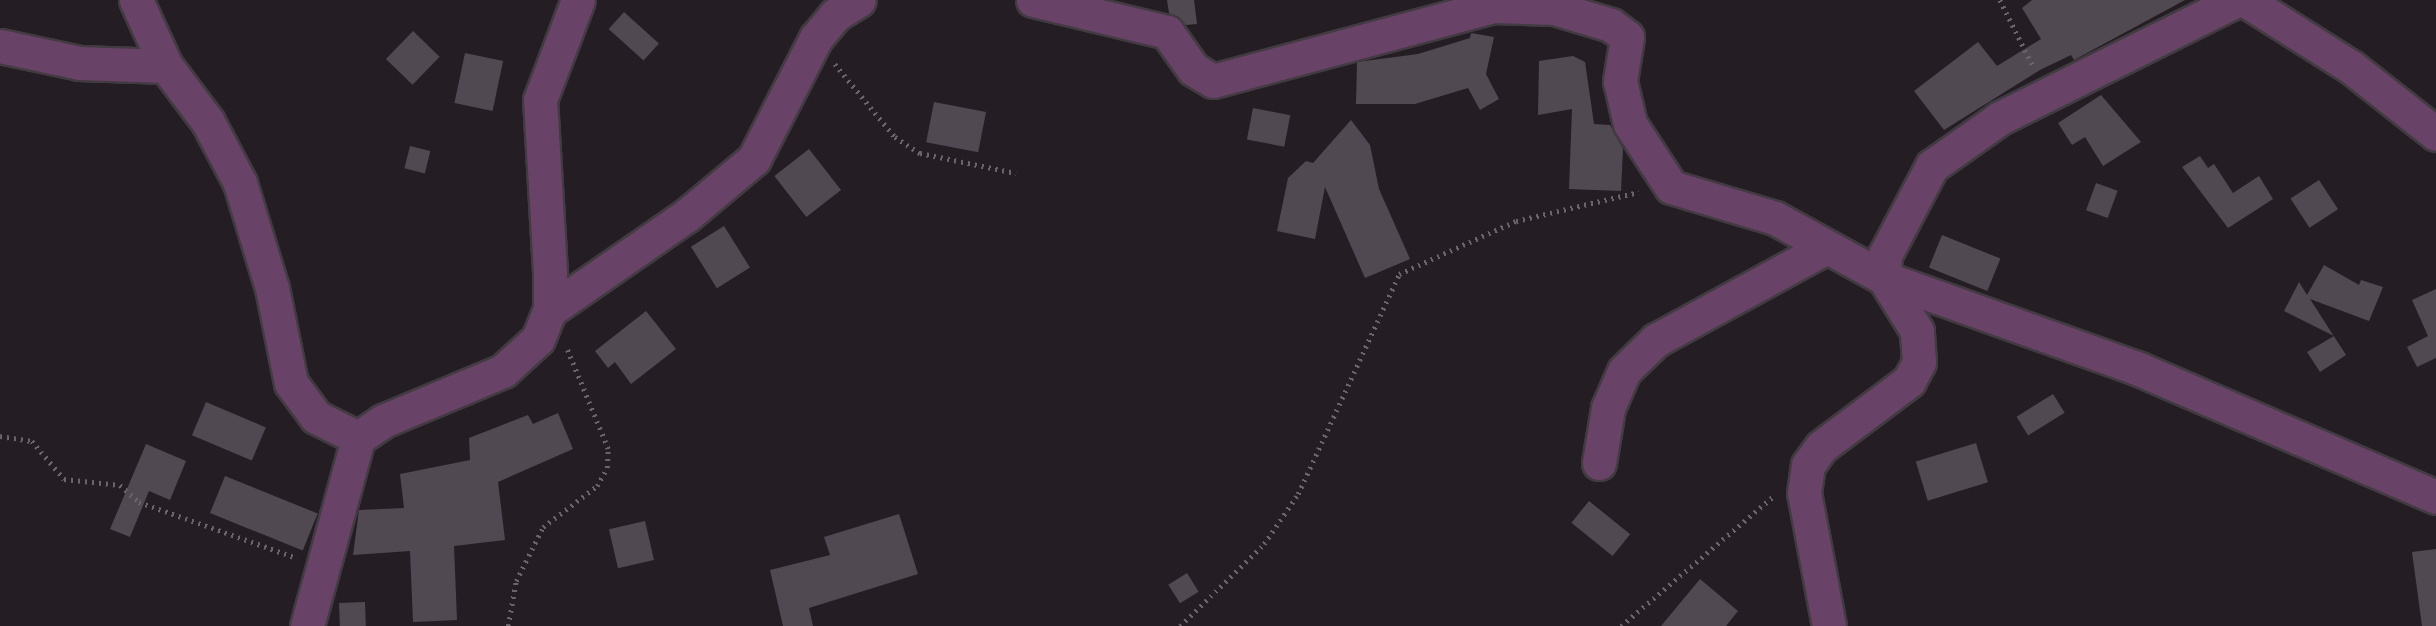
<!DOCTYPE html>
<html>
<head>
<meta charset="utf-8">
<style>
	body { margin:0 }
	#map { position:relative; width:2436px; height:626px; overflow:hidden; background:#251d24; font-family:Rubik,sans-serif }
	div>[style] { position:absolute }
	.building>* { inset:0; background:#514951; transform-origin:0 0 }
	.path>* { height:4.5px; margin-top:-2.25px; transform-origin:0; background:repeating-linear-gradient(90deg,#6b646a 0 2px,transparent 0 7px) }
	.roads { filter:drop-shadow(2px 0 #423b41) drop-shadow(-2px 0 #423b41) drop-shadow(0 2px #423b41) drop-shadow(0 -2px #423b41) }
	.minor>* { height:33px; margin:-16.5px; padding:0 16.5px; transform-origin:16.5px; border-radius:16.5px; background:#694268 }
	span { translate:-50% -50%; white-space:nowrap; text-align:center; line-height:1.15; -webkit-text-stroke:7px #1b141b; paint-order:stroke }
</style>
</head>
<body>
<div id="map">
	<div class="building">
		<div style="clip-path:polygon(1167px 0,1194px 0,1197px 24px,1186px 25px,1169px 13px)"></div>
		<div style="clip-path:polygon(2032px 0,2185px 0,2074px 60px,2071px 55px,2040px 70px,1944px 130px,1914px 91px,1978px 42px,1997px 66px,2041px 39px,2022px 8px)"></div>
		<div style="left:624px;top:12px;width:47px;height:23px;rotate:42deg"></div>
		<div style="left:413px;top:31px;width:37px;height:39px;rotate:44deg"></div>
		<div style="clip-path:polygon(1471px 33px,1494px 37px,1486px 74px,1499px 99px,1480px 110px,1468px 88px,1415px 104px,1356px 104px,1357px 62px,1418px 54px,1470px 38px)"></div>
		<div style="left:465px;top:53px;width:39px;height:51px;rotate:12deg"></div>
		<div style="clip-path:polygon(1573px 56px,1585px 62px,1594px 124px,1610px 125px,1623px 149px,1621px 191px,1569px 189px,1572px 109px,1538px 115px,1539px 61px)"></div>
		<div style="clip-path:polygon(2101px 95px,2141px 142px,2103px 166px,2085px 137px,2072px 145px,2058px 123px)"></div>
		<div style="left:934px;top:102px;width:53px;height:41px;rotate:11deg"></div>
		<div style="left:1253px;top:108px;width:38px;height:32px;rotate:11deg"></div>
		<div style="clip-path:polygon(1351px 120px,1370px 145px,1379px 189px,1410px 259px,1365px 278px,1325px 187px,1315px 239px,1277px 231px,1288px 178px,1306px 161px,1313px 163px)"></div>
		<div style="left:410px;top:146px;width:21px;height:23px;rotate:14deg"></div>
		<div style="left:809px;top:149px;width:52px;height:44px;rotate:52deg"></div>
		<div style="clip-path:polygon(2200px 156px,2208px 168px,2214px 164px,2233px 193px,2259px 176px,2273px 199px,2228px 228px,2182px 167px)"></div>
		<div style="left:2319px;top:180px;width:35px;height:34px;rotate:57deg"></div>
		<div style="left:2096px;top:183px;width:23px;height:29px;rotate:20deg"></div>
		<div style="left:724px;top:226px;width:49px;height:39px;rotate:58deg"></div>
		<div style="left:1942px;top:235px;width:63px;height:35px;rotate:22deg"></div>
		<div style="clip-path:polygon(2324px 265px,2359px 285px,2361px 280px,2383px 287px,2369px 321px,2310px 299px,2346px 355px,2320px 372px,2307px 352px,2334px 336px,2284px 311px,2299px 282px,2307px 295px)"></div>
		<div style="clip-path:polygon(2436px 289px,2436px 358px,2417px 367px,2407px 347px,2428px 336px,2412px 300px)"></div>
		<div style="clip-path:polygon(646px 311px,676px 349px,631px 384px,615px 362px,608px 368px,595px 351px)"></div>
		<div style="left:2053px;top:394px;width:22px;height:43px;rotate:58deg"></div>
		<div style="left:206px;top:402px;width:65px;height:36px;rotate:23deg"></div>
		<div style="clip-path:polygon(558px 413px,573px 449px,498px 482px,505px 540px,454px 546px,457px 620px,413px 622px,410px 551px,353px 555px,359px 510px,404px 508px,400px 474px,470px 460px,469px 438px,528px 415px,533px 424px)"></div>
		<div style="left:1976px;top:443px;width:41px;height:63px;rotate:73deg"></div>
		<div style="clip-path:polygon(146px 444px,186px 461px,170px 500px,149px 491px,130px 537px,110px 529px)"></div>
		<div style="left:225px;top:476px;width:100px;height:40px;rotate:22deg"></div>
		<div style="left:1589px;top:501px;width:53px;height:28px;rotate:39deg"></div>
		<div style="clip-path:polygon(899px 514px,918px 574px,809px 608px,813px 626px,783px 626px,770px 570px,830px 555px,824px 537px)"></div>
		<div style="left:645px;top:521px;width:40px;height:37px;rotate:77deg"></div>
		<div style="clip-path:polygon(2436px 549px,2436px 626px,2422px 626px,2412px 552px)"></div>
		<div style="left:1187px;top:573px;width:22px;height:22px;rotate:58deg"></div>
		<div style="clip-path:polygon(1700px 579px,1738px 611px,1726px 626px,1661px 626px)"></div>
		<div style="left:365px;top:602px;width:24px;height:26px;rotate:88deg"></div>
	</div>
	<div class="path">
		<div style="left:2000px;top:0;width:76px;rotate:63.4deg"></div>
		<div style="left:835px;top:64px;width:94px;rotate:50.6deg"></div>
		<div style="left:895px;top:137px;width:30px;rotate:33deg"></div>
		<div style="left:920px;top:153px;width:98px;rotate:11.8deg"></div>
		<div style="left:0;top:436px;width:32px;rotate:9deg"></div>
		<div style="left:32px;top:441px;width:50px;rotate:49.9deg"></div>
		<div style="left:64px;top:479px;width:56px;rotate:6.1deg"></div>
		<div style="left:120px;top:485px;width:25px;rotate:42deg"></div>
		<div style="left:139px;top:502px;width:168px;rotate:19.5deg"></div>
		<div style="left:508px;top:626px;width:46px;rotate:-79.9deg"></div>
		<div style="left:516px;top:581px;width:60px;rotate:-63.4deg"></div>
		<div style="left:543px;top:527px;width:68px;rotate:-37.2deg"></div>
		<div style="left:597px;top:486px;width:21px;rotate:-61deg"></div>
		<div style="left:607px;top:468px;width:19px;rotate:-87deg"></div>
		<div style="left:608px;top:449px;width:108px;rotate:-112.3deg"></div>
		<div style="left:1180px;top:626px;width:117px;rotate:-44.3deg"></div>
		<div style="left:1264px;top:544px;width:60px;rotate:-55.8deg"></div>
		<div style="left:1298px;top:494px;width:242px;rotate:-65.3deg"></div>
		<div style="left:1399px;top:274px;width:128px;rotate:-24.4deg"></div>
		<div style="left:1516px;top:221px;width:126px;rotate:-13.3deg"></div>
		<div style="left:1621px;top:626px;width:202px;rotate:-40.4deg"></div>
	</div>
	<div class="roads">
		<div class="minor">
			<div style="left:136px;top:0;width:72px;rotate:65.6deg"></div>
			<div style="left:166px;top:66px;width:70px;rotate:53.1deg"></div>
			<div style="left:208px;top:122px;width:69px;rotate:62.3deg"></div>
			<div style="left:240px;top:183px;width:110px;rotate:73.1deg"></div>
			<div style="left:272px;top:288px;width:97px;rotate:78.7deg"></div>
			<div style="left:291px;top:383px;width:42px;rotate:53.7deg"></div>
			<div style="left:316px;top:417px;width:47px;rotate:26.6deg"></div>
			<div style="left:1033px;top:0;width:138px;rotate:13.4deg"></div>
			<div style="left:1167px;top:32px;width:45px;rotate:54.9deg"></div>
			<div style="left:1193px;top:69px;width:23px;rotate:31deg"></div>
			<div style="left:1213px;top:81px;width:290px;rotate:-15deg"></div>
			<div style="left:1493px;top:6px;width:61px;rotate:1.9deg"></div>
			<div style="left:1554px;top:8px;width:59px;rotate:16.6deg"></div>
			<div style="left:1611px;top:25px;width:20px;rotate:37deg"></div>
			<div style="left:1627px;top:37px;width:45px;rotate:99deg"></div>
			<div style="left:1620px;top:81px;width:44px;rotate:76.9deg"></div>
			<div style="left:1630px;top:124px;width:75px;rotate:56.9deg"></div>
			<div style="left:1671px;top:187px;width:109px;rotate:16.6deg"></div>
			<div style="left:1775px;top:218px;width:124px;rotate:28.8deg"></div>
			<div style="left:1884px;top:278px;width:271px;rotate:19.6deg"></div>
			<div style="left:2139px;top:369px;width:323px;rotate:23.3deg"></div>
			<div style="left:2245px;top:0;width:125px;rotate:32.3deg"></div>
			<div style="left:2351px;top:67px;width:108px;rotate:38.2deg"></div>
			<div style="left:0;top:46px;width:81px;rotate:12.1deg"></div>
			<div style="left:79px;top:63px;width:87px;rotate:2deg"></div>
			<div style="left:550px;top:310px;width:165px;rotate:-34.7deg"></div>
			<div style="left:686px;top:216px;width:89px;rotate:-40deg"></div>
			<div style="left:754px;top:159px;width:136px;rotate:-62.9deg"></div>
			<div style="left:816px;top:38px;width:30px;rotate:-50deg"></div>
			<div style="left:835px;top:15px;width:28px;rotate:-32deg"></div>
			<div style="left:1599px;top:463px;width:56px;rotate:-80.7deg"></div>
			<div style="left:1608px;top:408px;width:40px;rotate:-66.6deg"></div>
			<div style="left:1624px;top:371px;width:45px;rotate:-44.1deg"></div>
			<div style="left:1656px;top:340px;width:192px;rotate:-28.6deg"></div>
			<div style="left:307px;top:626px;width:195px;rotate:-74.8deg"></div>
			<div style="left:358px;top:438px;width:30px;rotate:-34deg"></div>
			<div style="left:383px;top:421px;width:130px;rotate:-22.6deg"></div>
			<div style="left:503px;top:371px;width:47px;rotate:-42.4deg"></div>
			<div style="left:538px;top:339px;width:31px;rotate:-68deg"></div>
			<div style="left:550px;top:310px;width:38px;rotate:-90deg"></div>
			<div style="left:550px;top:272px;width:172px;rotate:-93.3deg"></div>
			<div style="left:540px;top:100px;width:107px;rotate:-69.2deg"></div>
			<div style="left:1829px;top:626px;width:135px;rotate:-100.6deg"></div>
			<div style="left:1804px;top:493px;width:28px;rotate:-82deg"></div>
			<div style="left:1808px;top:465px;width:22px;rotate:-54deg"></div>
			<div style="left:1821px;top:447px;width:110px;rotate:-36.9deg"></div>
			<div style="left:1909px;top:381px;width:21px;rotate:-62deg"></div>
			<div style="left:1919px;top:362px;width:31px;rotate:-94deg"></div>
			<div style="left:1917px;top:331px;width:62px;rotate:-121.9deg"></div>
			<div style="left:1884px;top:278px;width:23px;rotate:-88deg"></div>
			<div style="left:1885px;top:255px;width:101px;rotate:-62.2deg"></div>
			<div style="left:1932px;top:166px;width:83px;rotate:-35.2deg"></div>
			<div style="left:2000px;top:118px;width:265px;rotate:-26.5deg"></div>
		</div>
	</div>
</div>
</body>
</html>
